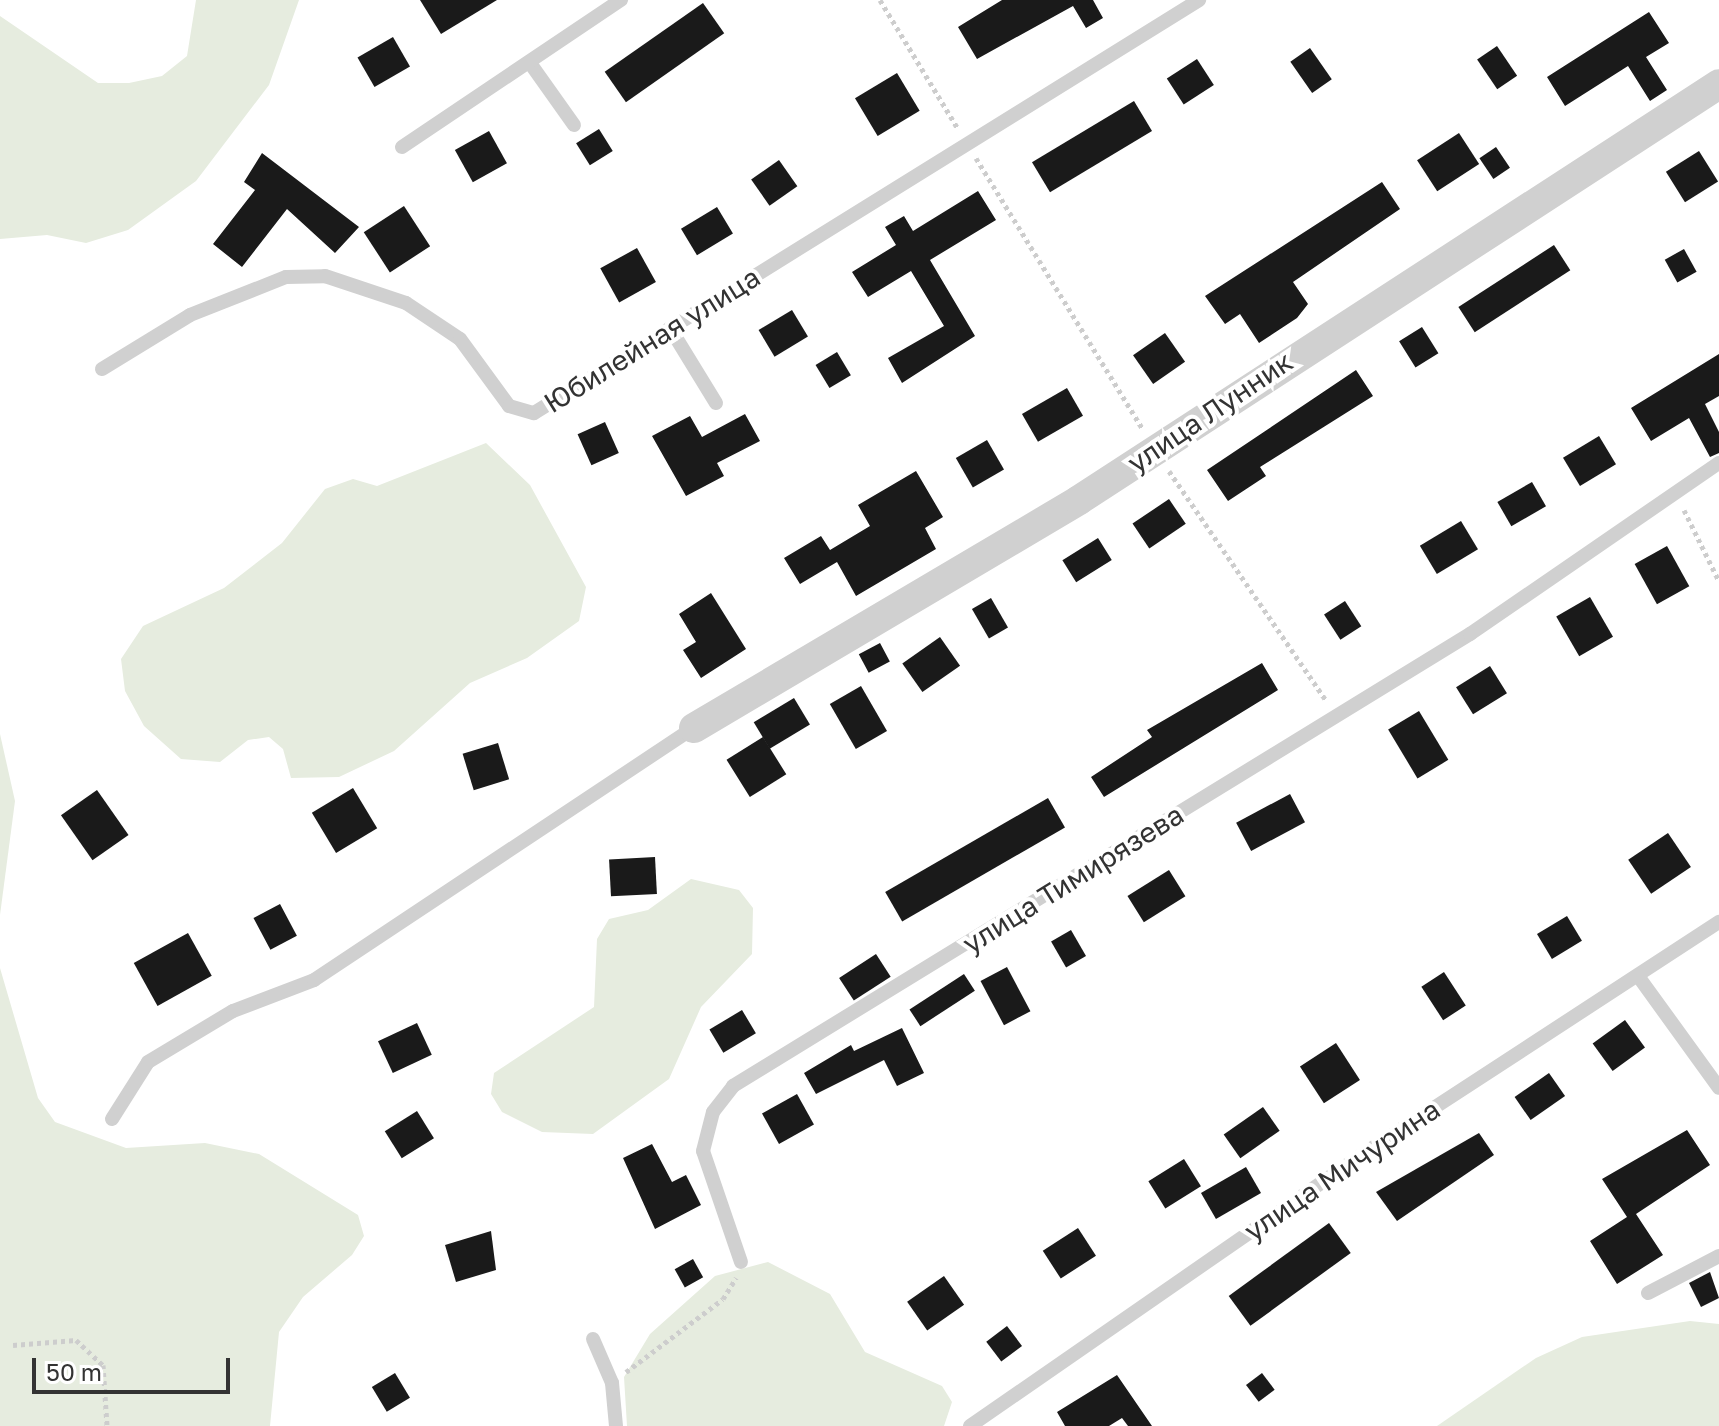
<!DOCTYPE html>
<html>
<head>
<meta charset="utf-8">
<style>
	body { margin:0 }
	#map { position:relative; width:1719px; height:1426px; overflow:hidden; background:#fff; font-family:"Golos Text",sans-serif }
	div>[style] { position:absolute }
	.green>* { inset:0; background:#e6ecdf }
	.building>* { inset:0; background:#1a1a1a; transform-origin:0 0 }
	.path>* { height:5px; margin-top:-2.5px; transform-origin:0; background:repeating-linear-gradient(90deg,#cdcdcd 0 4px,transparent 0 8px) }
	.lane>* { height:14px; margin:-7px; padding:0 7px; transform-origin:7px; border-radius:7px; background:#d0d0d0 }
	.street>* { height:30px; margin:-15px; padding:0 15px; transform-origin:15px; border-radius:15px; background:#d0d0d0 }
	span { translate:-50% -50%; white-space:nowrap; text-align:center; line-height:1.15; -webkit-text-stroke:8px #fff; paint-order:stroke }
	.street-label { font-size:28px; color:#333 }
	.scale { position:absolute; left:32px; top:1358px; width:198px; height:36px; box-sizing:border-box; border:4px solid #333; border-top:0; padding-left:10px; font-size:24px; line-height:28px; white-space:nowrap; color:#333; -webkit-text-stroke:6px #fff; paint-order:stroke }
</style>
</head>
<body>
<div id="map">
	<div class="green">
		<div style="clip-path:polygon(196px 0,299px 0,269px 85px,196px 181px,128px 230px,86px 243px,47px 235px,0 239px,0 16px,98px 83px,129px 83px,162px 76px,187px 56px)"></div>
		<div style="clip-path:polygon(486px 443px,530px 485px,586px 587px,579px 621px,527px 658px,470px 683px,394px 751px,339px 777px,291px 778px,283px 749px,269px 737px,248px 740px,220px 762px,181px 759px,144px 726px,125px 691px,121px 659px,143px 626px,224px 588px,282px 543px,325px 489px,353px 479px,377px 486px)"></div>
		<div style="clip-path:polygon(0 734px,15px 801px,0 915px)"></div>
		<div style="clip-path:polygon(691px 879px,739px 890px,753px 908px,752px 954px,701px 1007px,669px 1079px,593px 1134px,542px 1132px,502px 1112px,491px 1094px,494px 1073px,594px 1007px,597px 939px,609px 919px,648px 910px)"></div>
		<div style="clip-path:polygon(0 968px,38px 1098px,55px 1122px,126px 1148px,205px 1143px,259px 1154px,358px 1215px,364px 1236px,352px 1255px,303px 1297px,279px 1332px,270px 1426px,0 1426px)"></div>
		<div style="clip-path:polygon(768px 1262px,830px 1294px,865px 1352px,942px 1386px,952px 1402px,944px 1426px,627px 1426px,624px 1377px,650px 1334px,715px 1276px)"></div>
		<div style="clip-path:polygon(1690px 1321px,1719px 1324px,1719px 1426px,1437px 1426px,1536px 1358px,1582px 1337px)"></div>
	</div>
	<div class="building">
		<div style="clip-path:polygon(420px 0,497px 0,441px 34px)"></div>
		<div style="clip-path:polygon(1002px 0,1093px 0,1103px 18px,1086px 28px,1073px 6px,977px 59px,958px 27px)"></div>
		<div style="left:703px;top:3px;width:37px;height:120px;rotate:55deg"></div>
		<div style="clip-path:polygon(1649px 12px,1669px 43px,1646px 57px,1667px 90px,1650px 101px,1628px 66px,1565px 106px,1547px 77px)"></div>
		<div style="left:393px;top:37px;width:34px;height:41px;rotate:60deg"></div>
		<div style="left:1497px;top:46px;width:36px;height:24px;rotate:56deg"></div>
		<div style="left:1310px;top:48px;width:38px;height:24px;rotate:55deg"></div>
		<div style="left:1197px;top:59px;width:31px;height:36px;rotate:57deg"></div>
		<div style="left:897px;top:73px;width:44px;height:49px;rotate:59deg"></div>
		<div style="left:1134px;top:101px;width:35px;height:119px;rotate:59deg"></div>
		<div style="left:599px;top:129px;width:26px;height:27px;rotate:58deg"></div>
		<div style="left:489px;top:131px;width:37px;height:39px;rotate:61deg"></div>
		<div style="left:1459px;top:133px;width:37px;height:50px;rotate:57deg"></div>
		<div style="left:1496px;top:147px;width:25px;height:20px;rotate:56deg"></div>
		<div style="left:1699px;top:151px;width:36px;height:39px;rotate:58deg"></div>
		<div style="clip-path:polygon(262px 153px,359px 227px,335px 253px,287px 209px,242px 267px,213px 244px,255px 190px,244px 182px)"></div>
		<div style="left:779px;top:160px;width:32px;height:34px;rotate:55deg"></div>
		<div style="clip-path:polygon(1382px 182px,1400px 209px,1293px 282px,1308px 304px,1297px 318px,1259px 343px,1240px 314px,1225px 324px,1205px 296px)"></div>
		<div style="clip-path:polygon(978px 191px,996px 220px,930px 260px,975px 336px,902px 383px,888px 358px,944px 326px,911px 271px,868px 297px,852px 272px,896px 245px,885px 227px,904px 216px,913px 231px)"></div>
		<div style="left:404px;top:206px;width:48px;height:48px;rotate:57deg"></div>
		<div style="left:717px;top:207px;width:31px;height:42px;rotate:59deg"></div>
		<div style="left:1554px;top:245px;width:30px;height:114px;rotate:57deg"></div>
		<div style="left:637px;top:248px;width:39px;height:42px;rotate:61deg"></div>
		<div style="left:1684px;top:249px;width:26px;height:22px;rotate:61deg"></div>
		<div style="left:792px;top:310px;width:31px;height:39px;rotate:59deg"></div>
		<div style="left:1422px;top:327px;width:31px;height:27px;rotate:58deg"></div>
		<div style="left:1165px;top:333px;width:35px;height:39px;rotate:55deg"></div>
		<div style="left:837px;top:352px;width:27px;height:25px;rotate:59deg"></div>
		<div style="clip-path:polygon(1719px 354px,1719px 396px,1705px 404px,1719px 432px,1719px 453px,1710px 457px,1689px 418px,1651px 441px,1631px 408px)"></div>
		<div style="clip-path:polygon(1356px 370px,1373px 396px,1260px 467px,1266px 476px,1228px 501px,1207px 470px)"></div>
		<div style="left:1067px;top:388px;width:32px;height:52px;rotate:60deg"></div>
		<div style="clip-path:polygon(745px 414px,760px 441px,717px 463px,724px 476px,686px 496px,652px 436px,690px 416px,702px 437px)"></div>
		<div style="left:605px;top:422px;width:34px;height:30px;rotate:66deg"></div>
		<div style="left:1599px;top:436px;width:33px;height:42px;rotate:59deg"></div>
		<div style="left:987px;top:440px;width:34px;height:36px;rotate:60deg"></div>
		<div style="clip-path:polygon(916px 471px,943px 517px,925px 528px,936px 549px,856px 596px,837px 562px,800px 584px,784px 558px,821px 536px,830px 550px,870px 526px,858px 505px)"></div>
		<div style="left:1532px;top:482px;width:28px;height:40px;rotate:60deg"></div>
		<div style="left:1169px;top:499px;width:30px;height:44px;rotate:56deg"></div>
		<div style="left:1461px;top:521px;width:33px;height:48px;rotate:59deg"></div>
		<div style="left:1098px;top:538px;width:26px;height:42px;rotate:58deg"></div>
		<div style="left:1667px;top:546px;width:46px;height:37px;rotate:61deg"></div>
		<div style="clip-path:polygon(711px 593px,746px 649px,701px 678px,683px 650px,696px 642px,679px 614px)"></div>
		<div style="left:1590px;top:597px;width:46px;height:39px;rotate:60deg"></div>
		<div style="left:991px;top:598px;width:34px;height:22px;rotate:60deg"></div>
		<div style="left:1345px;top:601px;width:30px;height:25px;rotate:57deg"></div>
		<div style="left:940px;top:637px;width:35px;height:46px;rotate:55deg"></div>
		<div style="left:880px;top:643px;width:21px;height:24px;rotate:62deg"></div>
		<div style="clip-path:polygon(1262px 663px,1278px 690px,1104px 797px,1091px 777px,1152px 737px,1147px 730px)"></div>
		<div style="left:1490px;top:666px;width:32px;height:40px;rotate:58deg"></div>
		<div style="left:861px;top:686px;width:52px;height:36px;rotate:60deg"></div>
		<div style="left:794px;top:698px;width:31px;height:47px;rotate:59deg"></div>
		<div style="left:1419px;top:711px;width:57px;height:36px;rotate:59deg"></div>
		<div style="left:763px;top:737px;width:44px;height:43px;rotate:58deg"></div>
		<div style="left:498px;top:743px;width:38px;height:37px;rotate:73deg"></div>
		<div style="left:353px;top:788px;width:47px;height:48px;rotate:59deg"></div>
		<div style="left:97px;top:790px;width:55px;height:44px;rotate:55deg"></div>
		<div style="left:1290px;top:794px;width:32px;height:61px;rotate:62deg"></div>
		<div style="left:1048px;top:798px;width:34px;height:188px;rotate:60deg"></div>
		<div style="left:1668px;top:833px;width:41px;height:48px;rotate:56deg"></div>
		<div style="left:655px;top:857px;width:37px;height:46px;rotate:87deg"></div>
		<div style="left:1169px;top:870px;width:31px;height:49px;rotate:58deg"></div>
		<div style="left:280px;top:904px;width:36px;height:30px;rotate:62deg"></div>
		<div style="left:1567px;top:916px;width:29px;height:35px;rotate:59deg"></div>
		<div style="left:1071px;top:930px;width:30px;height:23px;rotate:60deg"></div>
		<div style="left:188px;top:933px;width:49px;height:62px;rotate:61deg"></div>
		<div style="left:876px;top:954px;width:27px;height:44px;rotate:57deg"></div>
		<div style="left:1007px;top:967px;width:50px;height:30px;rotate:62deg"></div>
		<div style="left:1444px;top:972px;width:40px;height:27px;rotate:57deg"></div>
		<div style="left:964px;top:974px;width:20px;height:65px;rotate:57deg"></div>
		<div style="left:742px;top:1010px;width:27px;height:38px;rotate:59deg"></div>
		<div style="left:1625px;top:1020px;width:34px;height:40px;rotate:54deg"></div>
		<div style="left:417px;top:1023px;width:35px;height:43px;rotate:65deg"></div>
		<div style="clip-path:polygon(902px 1028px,924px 1073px,897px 1086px,884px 1060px,816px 1094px,804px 1073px,851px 1045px,854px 1051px)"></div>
		<div style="left:1336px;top:1043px;width:44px;height:43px;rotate:57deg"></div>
		<div style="left:1549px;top:1073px;width:28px;height:42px;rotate:55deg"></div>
		<div style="left:797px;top:1094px;width:35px;height:40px;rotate:61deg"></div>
		<div style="left:1263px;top:1107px;width:29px;height:48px;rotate:55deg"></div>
		<div style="left:417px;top:1111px;width:32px;height:38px;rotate:58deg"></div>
		<div style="clip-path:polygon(1687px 1130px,1710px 1165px,1636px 1214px,1663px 1255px,1617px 1284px,1590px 1241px,1627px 1217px,1602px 1179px)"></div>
		<div style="clip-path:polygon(1479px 1133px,1494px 1155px,1397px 1221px,1376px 1192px)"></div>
		<div style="clip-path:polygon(652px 1144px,672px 1182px,686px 1175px,701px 1205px,655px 1229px,623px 1158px)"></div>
		<div style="left:1184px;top:1159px;width:32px;height:42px;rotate:58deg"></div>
		<div style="left:1246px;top:1167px;width:30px;height:52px;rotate:60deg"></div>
		<div style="left:1329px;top:1223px;width:37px;height:124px;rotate:54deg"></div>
		<div style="left:1078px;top:1228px;width:33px;height:42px;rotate:57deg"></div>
		<div style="clip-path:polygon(491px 1231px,496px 1270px,456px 1282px,445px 1245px)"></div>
		<div style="left:693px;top:1259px;width:21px;height:21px;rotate:61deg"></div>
		<div style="clip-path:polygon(1710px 1272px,1719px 1298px,1701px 1307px,1689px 1283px)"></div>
		<div style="left:944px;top:1276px;width:35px;height:45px;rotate:55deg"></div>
		<div style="left:1007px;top:1326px;width:25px;height:26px;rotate:53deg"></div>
		<div style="left:395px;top:1373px;width:29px;height:27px;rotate:59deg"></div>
		<div style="left:1262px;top:1373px;width:21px;height:20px;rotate:53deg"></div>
		<div style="clip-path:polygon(1117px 1375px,1152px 1426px,1128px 1426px,1122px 1418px,1109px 1426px,1065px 1426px,1057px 1412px)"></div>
	</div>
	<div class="path">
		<div style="left:880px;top:0;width:151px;rotate:58.8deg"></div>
		<div style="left:976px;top:158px;width:318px;rotate:58.4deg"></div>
		<div style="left:1169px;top:471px;width:278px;rotate:55.6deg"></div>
		<div style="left:1684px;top:510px;width:79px;rotate:63.8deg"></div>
		<div style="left:13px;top:1345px;width:63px;rotate:-4.5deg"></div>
		<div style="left:76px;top:1340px;width:37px;rotate:43deg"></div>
		<div style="left:103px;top:1365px;width:61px;rotate:86.2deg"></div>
		<div style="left:626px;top:1372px;width:121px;rotate:-37deg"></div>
		<div style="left:723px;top:1299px;width:25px;rotate:-58deg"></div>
	</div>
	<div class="lane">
		<div style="left:530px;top:63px;width:76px;rotate:54.6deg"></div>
		<div style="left:402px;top:147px;width:264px;rotate:-33.9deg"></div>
		<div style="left:670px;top:328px;width:88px;rotate:58.5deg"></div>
		<div style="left:102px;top:369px;width:103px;rotate:-31.5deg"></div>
		<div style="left:190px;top:315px;width:103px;rotate:-21.6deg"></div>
		<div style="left:286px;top:277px;width:39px;rotate:-1deg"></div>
		<div style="left:325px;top:276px;width:85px;rotate:18.4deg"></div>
		<div style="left:406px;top:303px;width:65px;rotate:33.7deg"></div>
		<div style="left:460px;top:339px;width:83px;rotate:53.8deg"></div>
		<div style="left:509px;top:406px;width:26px;rotate:16deg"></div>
		<div style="left:534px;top:413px;width:783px;rotate:-31.84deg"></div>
		<div style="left:1638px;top:976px;width:138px;rotate:54.1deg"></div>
		<div style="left:112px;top:1119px;width:67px;rotate:-57.7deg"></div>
		<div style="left:148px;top:1062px;width:99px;rotate:-31deg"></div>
		<div style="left:233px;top:1011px;width:87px;rotate:-20.9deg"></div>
		<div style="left:314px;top:980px;width:456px;rotate:-33.6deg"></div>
		<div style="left:741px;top:1262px;width:117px;rotate:-108.9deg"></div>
		<div style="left:703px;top:1151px;width:40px;rotate:-75.6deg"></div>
		<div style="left:713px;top:1112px;width:33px;rotate:-52deg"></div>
		<div style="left:733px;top:1086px;width:865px;rotate:-31.52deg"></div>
		<div style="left:1470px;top:634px;width:302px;rotate:-34.5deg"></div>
		<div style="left:1648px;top:1293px;width:80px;rotate:-27.5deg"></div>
		<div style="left:593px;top:1339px;width:48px;rotate:66.6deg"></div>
		<div style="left:612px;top:1383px;width:43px;rotate:84.7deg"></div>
		<div style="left:970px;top:1426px;width:474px;rotate:-34.7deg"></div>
		<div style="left:1360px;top:1156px;width:429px;rotate:-33.1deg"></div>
	</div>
	<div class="street">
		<div style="left:694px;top:728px;width:447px;rotate:-30.6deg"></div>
		<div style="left:1079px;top:500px;width:763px;rotate:-33.02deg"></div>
	</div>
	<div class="street-label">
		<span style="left:652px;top:340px;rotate:-32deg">Юбилейная улица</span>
		<span style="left:1210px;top:412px;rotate:-34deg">улица Лунник</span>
		<span style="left:1073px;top:879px;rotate:-32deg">улица Тимирязева</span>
		<span style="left:1342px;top:1170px;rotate:-34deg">улица Мичурина</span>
	</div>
	<div class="scale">50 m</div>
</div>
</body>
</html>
